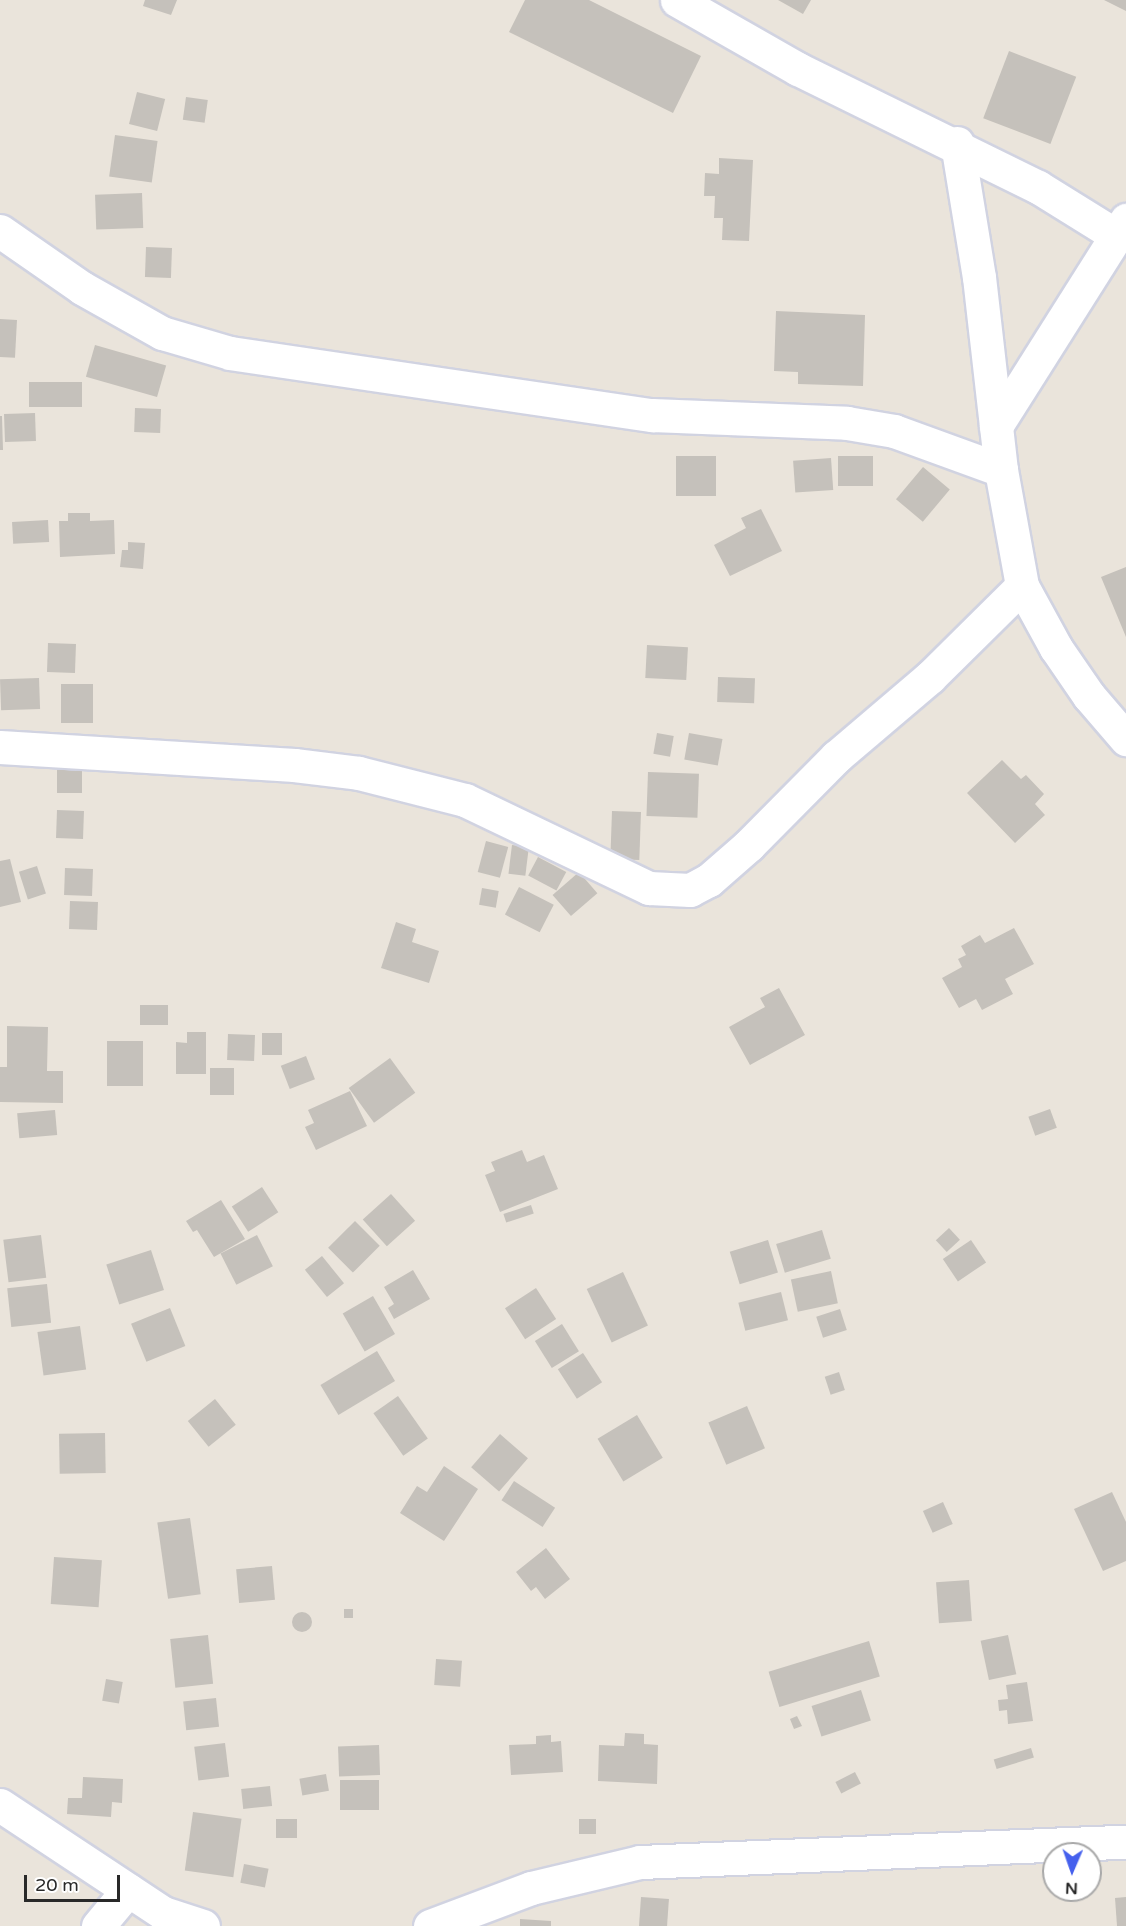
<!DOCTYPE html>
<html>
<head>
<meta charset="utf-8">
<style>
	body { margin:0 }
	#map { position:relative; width:1126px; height:1926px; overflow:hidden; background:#eae4db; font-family:"Varela Round",sans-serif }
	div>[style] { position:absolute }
	.building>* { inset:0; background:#c5c1bb; transform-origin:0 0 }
	.round { border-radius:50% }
	.roads { filter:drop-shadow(2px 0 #d1d3e1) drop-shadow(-2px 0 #d1d3e1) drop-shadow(0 2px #d1d3e1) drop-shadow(0 -2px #d1d3e1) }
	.minor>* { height:33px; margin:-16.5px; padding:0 16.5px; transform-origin:16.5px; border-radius:16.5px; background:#fff }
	span { translate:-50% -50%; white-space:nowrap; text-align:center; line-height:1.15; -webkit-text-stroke:4.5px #fff; paint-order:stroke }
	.north { position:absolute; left:1042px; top:1842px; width:60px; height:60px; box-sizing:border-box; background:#fff; border:2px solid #a9a9a9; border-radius:50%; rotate:182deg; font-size:16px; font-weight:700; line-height:24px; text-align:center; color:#292929 }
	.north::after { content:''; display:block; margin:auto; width:21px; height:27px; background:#4560ed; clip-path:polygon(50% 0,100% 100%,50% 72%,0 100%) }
	.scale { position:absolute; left:24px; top:1875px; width:96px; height:27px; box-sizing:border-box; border:3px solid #292929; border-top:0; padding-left:8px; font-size:18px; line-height:21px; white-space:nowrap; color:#292929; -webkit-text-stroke:4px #fff; paint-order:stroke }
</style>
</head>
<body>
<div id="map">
	<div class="building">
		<div style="clip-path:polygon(145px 0,177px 0,171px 15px,143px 6px)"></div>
		<div style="clip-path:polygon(525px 0,589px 0,701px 56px,673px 113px,509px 32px)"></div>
		<div style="clip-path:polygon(778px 0,811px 0,803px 14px)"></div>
		<div style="clip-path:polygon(1104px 0,1126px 0,1126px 11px)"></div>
		<div style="left:1009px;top:51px;width:72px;height:72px;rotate:21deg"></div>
		<div style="left:137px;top:92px;width:29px;height:33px;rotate:14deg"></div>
		<div style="left:186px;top:97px;width:22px;height:23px;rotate:8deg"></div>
		<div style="left:115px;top:135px;width:43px;height:42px;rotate:8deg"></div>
		<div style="clip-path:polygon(719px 158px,753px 160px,749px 241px,722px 240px,723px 218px,714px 218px,715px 196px,704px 196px,705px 173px,719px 174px)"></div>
		<div style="left:142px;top:193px;width:35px;height:47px;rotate:88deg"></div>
		<div style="left:146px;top:247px;width:26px;height:30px;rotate:2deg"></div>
		<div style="clip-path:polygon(776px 311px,865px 315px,863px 386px,798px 384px,798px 372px,774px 371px)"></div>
		<div style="left:0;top:319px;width:17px;height:38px;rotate:3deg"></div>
		<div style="left:95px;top:345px;width:74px;height:33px;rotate:16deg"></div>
		<div style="left:29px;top:382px;width:53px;height:25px"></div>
		<div style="left:135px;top:408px;width:26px;height:24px;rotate:2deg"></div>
		<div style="left:35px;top:413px;width:28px;height:31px;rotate:88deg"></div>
		<div style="clip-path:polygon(0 416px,2px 416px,3px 450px,0 450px)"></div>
		<div style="left:716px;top:456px;width:40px;height:40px;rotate:90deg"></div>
		<div style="left:873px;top:456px;width:30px;height:35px;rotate:90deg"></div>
		<div style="left:831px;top:458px;width:32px;height:38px;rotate:86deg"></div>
		<div style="left:923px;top:467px;width:35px;height:42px;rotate:40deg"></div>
		<div style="clip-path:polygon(761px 509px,782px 551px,730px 576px,714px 545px,746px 528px,741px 518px)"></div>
		<div style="clip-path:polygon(68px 513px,90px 513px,90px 521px,114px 520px,115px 554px,60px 557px,59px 521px,68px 521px)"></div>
		<div style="left:48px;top:520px;width:22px;height:36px;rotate:87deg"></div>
		<div style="clip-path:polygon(128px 542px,145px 543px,143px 569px,120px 567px,122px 550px,128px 550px)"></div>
		<div style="clip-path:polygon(1126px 567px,1126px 637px,1101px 577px)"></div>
		<div style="left:48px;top:643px;width:28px;height:29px;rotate:2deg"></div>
		<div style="left:647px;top:645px;width:41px;height:33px;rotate:3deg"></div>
		<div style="left:718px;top:677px;width:37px;height:25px;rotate:2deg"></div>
		<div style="left:39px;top:678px;width:31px;height:39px;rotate:88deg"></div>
		<div style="left:61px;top:684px;width:32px;height:39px"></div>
		<div style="left:657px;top:733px;width:17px;height:21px;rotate:10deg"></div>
		<div style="left:689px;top:733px;width:34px;height:27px;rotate:10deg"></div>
		<div style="clip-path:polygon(1002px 760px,1021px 779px,1026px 775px,1044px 794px,1035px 804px,1045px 815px,1015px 843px,967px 793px)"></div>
		<div style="left:57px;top:762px;width:25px;height:31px"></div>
		<div style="left:648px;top:772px;width:51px;height:44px;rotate:2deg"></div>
		<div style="left:57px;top:810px;width:27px;height:28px;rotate:2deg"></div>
		<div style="left:612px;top:811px;width:29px;height:48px;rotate:2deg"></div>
		<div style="left:486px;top:841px;width:23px;height:32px;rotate:15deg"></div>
		<div style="left:512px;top:845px;width:17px;height:29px;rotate:7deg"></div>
		<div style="left:538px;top:857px;width:32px;height:21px;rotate:28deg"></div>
		<div style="clip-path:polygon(10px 859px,21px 902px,0 907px,0 861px)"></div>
		<div style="left:37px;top:866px;width:29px;height:19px;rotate:72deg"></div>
		<div style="left:65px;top:868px;width:28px;height:27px;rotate:2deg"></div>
		<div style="left:579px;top:872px;width:28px;height:35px;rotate:49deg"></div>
		<div style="left:519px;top:887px;width:39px;height:31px;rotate:27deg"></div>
		<div style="left:482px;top:888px;width:17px;height:17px;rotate:10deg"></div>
		<div style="left:70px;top:901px;width:28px;height:28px;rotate:2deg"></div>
		<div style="clip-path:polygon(396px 922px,416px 929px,412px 942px,439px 951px,429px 983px,381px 968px)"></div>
		<div style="clip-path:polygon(1014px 928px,1034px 964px,1005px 979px,1013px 994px,982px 1010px,976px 999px,959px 1008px,942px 978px,962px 967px,958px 959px,966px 955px,961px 946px,980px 935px,985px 943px)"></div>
		<div style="clip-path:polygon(779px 988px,805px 1035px,750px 1065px,729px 1027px,765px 1007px,760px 998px)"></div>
		<div style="left:168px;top:1005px;width:20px;height:28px;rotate:90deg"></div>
		<div style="clip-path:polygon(7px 1026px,48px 1027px,47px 1071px,63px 1071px,63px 1103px,0 1102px,0 1067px,7px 1067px)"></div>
		<div style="clip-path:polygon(187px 1032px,206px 1032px,206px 1074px,176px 1074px,176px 1042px,187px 1043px)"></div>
		<div style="left:262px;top:1033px;width:20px;height:22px"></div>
		<div style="left:228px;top:1034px;width:27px;height:26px;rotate:2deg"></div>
		<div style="left:107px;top:1041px;width:36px;height:45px"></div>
		<div style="left:306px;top:1056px;width:25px;height:27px;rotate:69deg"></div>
		<div style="left:390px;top:1058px;width:43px;height:51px;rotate:54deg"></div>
		<div style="left:210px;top:1068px;width:24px;height:27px"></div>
		<div style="clip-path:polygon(350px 1091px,367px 1126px,316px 1150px,305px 1127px,314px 1123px,308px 1110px)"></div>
		<div style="left:1050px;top:1109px;width:20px;height:23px;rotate:70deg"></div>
		<div style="left:55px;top:1110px;width:25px;height:38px;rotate:85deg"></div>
		<div style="clip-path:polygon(522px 1150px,527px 1162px,544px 1155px,558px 1189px,500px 1212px,485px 1175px,495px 1171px,491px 1162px)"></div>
		<div style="left:262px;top:1187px;width:30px;height:36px;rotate:57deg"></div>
		<div style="left:391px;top:1194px;width:36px;height:38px;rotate:48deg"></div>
		<div style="clip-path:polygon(221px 1200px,245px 1239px,214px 1257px,197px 1230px,193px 1232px,186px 1221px)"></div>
		<div style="left:531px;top:1205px;width:9px;height:29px;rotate:72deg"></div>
		<div style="left:355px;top:1221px;width:35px;height:38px;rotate:45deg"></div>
		<div style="left:949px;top:1228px;width:16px;height:18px;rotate:47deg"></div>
		<div style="left:822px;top:1230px;width:30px;height:48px;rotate:73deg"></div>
		<div style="left:41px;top:1235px;width:43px;height:38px;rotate:83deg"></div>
		<div style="left:257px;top:1235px;width:35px;height:41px;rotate:63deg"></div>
		<div style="left:768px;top:1240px;width:34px;height:40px;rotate:73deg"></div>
		<div style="left:971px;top:1240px;width:27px;height:34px;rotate:56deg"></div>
		<div style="left:151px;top:1250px;width:42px;height:47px;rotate:72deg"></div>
		<div style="left:322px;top:1256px;width:35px;height:22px;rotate:51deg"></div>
		<div style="clip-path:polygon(413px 1270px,430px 1299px,394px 1319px,388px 1308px,394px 1304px,384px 1287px)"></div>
		<div style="left:831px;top:1271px;width:33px;height:41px;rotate:78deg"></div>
		<div style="left:623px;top:1272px;width:59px;height:40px;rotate:65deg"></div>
		<div style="left:47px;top:1284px;width:39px;height:40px;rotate:84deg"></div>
		<div style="left:536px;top:1288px;width:37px;height:37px;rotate:57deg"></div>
		<div style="left:781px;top:1292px;width:29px;height:44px;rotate:76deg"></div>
		<div style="left:373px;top:1296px;width:44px;height:35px;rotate:60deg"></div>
		<div style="left:170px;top:1308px;width:41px;height:42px;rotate:68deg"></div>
		<div style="left:840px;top:1309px;width:22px;height:25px;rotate:72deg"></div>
		<div style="left:562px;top:1324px;width:32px;height:32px;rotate:58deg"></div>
		<div style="left:80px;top:1326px;width:44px;height:43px;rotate:82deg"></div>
		<div style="left:377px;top:1351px;width:35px;height:66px;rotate:59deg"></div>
		<div style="left:583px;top:1353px;width:35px;height:30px;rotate:57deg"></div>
		<div style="left:839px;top:1372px;width:19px;height:15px;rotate:72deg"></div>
		<div style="left:398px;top:1396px;width:52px;height:30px;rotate:55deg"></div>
		<div style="left:215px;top:1399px;width:33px;height:35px;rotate:51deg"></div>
		<div style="left:747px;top:1406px;width:46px;height:42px;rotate:67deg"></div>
		<div style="left:637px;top:1415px;width:50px;height:46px;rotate:59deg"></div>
		<div style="left:105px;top:1433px;width:40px;height:46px;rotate:89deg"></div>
		<div style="left:500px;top:1434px;width:37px;height:44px;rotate:41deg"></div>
		<div style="clip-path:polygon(444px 1466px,478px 1489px,444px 1541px,400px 1513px,417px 1486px,427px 1492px)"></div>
		<div style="left:514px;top:1481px;width:49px;height:23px;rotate:33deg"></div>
		<div style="clip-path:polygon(1112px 1492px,1126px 1522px,1126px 1561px,1103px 1571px,1074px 1509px)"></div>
		<div style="left:943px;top:1502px;width:24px;height:22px;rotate:66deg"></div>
		<div style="left:190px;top:1518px;width:77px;height:33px;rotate:82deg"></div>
		<div style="clip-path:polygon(546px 1548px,570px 1579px,545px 1599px,536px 1587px,531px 1591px,516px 1572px)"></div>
		<div style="left:54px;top:1557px;width:48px;height:47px;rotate:4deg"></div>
		<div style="left:272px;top:1566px;width:34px;height:36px;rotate:85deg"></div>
		<div style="left:969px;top:1580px;width:41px;height:33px;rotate:86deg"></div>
		<div style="left:344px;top:1609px;width:9px;height:9px"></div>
		<div class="round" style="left:292px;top:1612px;width:20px;height:20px"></div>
		<div style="left:208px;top:1635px;width:49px;height:38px;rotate:84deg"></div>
		<div style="left:1008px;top:1635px;width:40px;height:28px;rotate:78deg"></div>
		<div style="left:869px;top:1641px;width:37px;height:105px;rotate:73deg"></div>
		<div style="left:436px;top:1659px;width:26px;height:26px;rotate:4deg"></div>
		<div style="left:106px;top:1679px;width:17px;height:22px;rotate:10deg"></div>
		<div style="clip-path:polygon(1027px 1682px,1033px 1721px,1008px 1724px,1007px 1710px,999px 1711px,998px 1700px,1008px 1699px,1006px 1685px)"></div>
		<div style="left:861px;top:1690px;width:32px;height:52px;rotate:72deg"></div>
		<div style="left:216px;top:1698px;width:29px;height:33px;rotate:84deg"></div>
		<div style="clip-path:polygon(797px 1716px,802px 1726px,794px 1729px,790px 1719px)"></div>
		<div style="clip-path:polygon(625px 1733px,644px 1734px,644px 1744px,658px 1745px,657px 1784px,598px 1781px,599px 1745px,624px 1746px)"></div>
		<div style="clip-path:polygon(551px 1735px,551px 1742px,561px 1741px,563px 1772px,511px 1775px,509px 1745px,536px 1744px,536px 1736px)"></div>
		<div style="left:225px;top:1743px;width:34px;height:31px;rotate:83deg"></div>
		<div style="left:379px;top:1745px;width:30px;height:41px;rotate:88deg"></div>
		<div style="left:1031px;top:1748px;width:10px;height:39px;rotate:73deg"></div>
		<div style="left:855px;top:1772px;width:13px;height:22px;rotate:63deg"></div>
		<div style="left:326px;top:1774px;width:17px;height:27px;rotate:80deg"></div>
		<div style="clip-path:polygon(83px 1777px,123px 1779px,122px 1803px,112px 1802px,111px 1817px,67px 1814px,68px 1798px,82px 1798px)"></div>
		<div style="left:340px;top:1780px;width:39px;height:30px"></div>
		<div style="left:270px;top:1786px;width:20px;height:29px;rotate:84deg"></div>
		<div style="left:193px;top:1812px;width:49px;height:59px;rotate:8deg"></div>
		<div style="left:276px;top:1819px;width:21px;height:19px"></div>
		<div style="left:579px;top:1819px;width:17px;height:15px"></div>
		<div style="left:244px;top:1864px;width:25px;height:19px;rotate:11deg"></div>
		<div style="left:641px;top:1897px;width:28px;height:29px;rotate:4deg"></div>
		<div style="clip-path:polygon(1126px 1897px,1126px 1926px,1117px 1926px,1115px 1898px)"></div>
		<div style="clip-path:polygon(520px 1919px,551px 1921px,551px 1926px,520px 1926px)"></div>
	</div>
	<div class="roads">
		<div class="minor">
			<div style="left:677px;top:0;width:139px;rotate:29.7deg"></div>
			<div style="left:798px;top:69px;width:267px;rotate:26.2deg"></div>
			<div style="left:1038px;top:187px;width:93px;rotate:31.8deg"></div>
			<div style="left:957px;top:143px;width:136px;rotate:80.7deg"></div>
			<div style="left:979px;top:277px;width:194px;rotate:83.5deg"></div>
			<div style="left:1001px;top:470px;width:118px;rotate:79.7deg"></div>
			<div style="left:1022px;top:586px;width:71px;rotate:61.3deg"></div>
			<div style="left:1056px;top:648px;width:58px;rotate:55.5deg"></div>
			<div style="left:1089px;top:696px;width:57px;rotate:49.3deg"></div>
			<div style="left:0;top:231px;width:100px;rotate:34.8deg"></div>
			<div style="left:82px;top:288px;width:92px;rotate:29.4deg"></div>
			<div style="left:162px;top:333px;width:71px;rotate:16.4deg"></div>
			<div style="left:230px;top:353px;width:427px;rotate:8.4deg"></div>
			<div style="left:652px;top:415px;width:195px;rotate:2.3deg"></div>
			<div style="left:847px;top:423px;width:48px;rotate:9.7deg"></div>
			<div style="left:894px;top:431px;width:114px;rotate:20deg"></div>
			<div style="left:996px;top:426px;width:244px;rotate:-57.7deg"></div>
			<div style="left:0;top:747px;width:295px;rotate:3.5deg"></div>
			<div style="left:294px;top:765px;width:65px;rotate:7deg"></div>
			<div style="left:359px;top:773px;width:109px;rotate:14.3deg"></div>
			<div style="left:465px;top:800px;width:204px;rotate:25.6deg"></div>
			<div style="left:649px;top:888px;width:41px;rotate:2.8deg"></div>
			<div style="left:690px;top:890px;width:21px;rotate:-28deg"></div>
			<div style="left:709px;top:880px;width:53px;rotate:-41.2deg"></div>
			<div style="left:749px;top:845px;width:124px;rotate:-45.3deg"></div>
			<div style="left:836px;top:757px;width:123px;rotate:-40.4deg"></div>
			<div style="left:930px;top:677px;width:129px;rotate:-44.7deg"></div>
			<div style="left:0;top:1805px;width:196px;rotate:33.5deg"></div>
			<div style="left:163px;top:1913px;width:42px;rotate:18deg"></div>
			<div style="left:98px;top:1926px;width:47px;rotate:-50.2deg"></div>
			<div style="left:430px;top:1926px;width:108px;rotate:-20.6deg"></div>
			<div style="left:531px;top:1888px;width:112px;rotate:-13.4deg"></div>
			<div style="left:640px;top:1862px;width:486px;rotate:-2.4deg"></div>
		</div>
	</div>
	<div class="north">N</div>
	<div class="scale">20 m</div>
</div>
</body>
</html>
